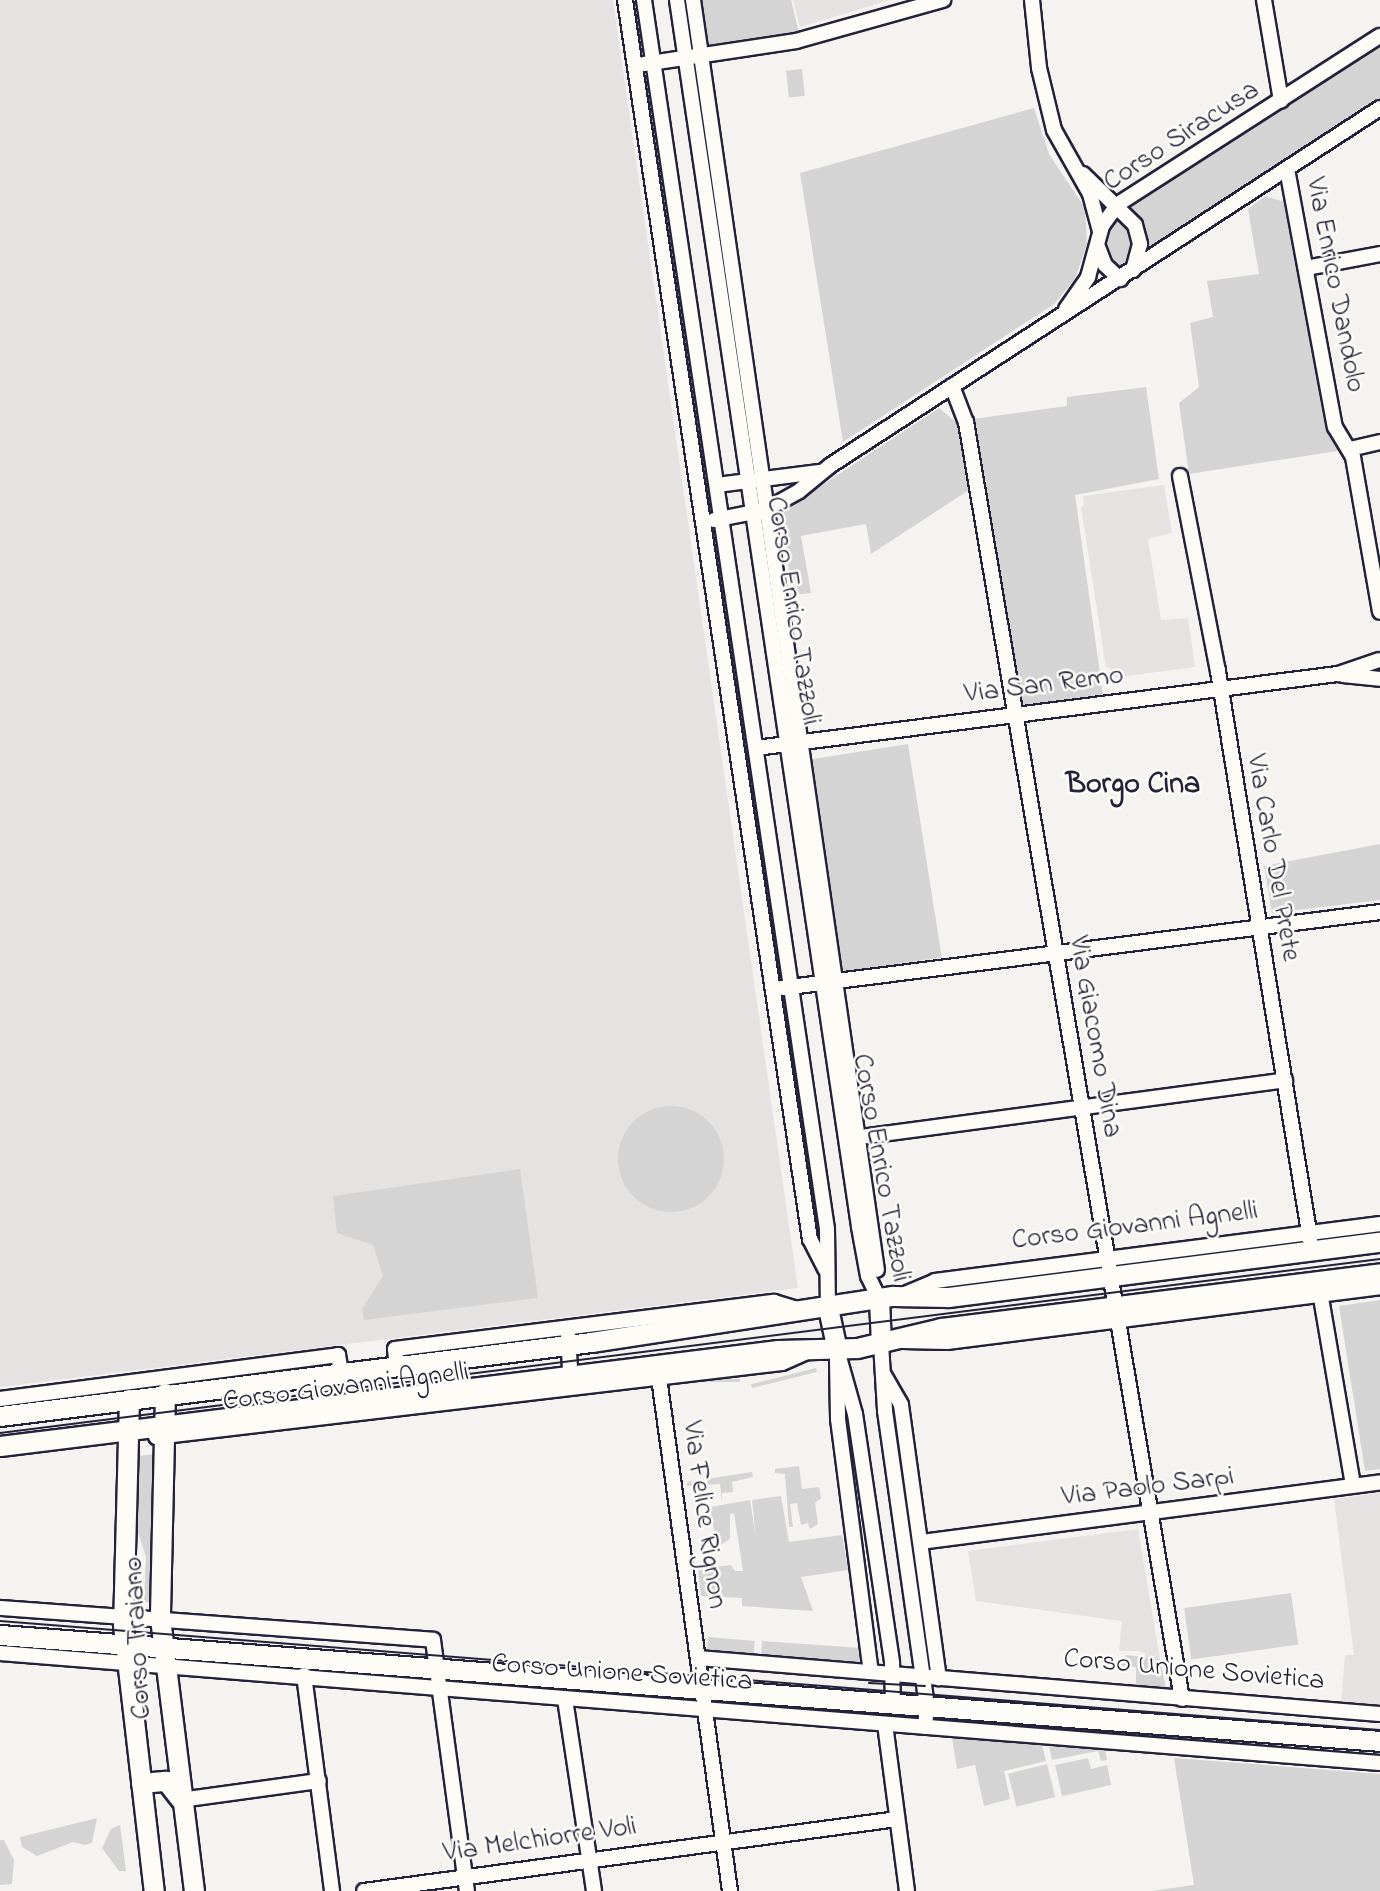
<!DOCTYPE html>
<html>
<head>
<meta charset="utf-8">
<style>
	body { margin:0 }
	#map { position:relative; width:1380px; height:1891px; overflow:hidden; background:#f4f3ef; font-family:"Indie Flower",sans-serif }
	div>[style] { position:absolute }
	.built>* { inset:0; background:#e4e3e2 }
	.green>* { inset:0; background:#d5d4d5; transform-origin:0 0 }
	.round { border-radius:50% }
	.roads { filter:drop-shadow(2px 0 #22223b) drop-shadow(-2px 0 #22223b) drop-shadow(0 2px #22223b) drop-shadow(0 -2px #22223b) }
	.minor>* { height:14px; margin:-7px; padding:0 7px; transform-origin:7px; border-radius:7px; background:#fdfcf7 }
	.major>* { height:19px; margin:-9.5px; padding:0 9.5px; transform-origin:9.5px; border-radius:9.5px; background:#fdfcf7 }
	.tram>* { height:2px; margin:-1px; padding:0 1px; transform-origin:1px; border-radius:1px; background:#22223b }
	span { translate:-50% -50%; white-space:nowrap; text-align:center; line-height:1.15; -webkit-text-stroke:5px #fdfcf7; paint-order:stroke }
	.street-label { font-size:28px; color:#22223b }
	.neighbourhood-label { font-size:30px; color:#22223b; font-weight:700 }
</style>
</head>
<body>
<div id="map">
	<div class="built">
		<div style="clip-path:polygon(0 0,613px 0,798px 1288px,0 1387px)"></div>
		<div style="clip-path:polygon(793px 0,890px 0,800px 27px)"></div>
		<div style="clip-path:polygon(1164px 485px,1172px 533px,1148px 539px,1161px 620px,1188px 618px,1195px 667px,1112px 678px,1110px 667px,1106px 668px,1081px 507px,1084px 506px,1083px 496px)"></div>
		<div style="clip-path:polygon(1380px 1493px,1380px 1708px,1341px 1705px,1345px 1655px,1354px 1655px,1334px 1499px)"></div>
		<div style="clip-path:polygon(1138px 1529px,1160px 1659px,1144px 1658px,1145px 1653px,1138px 1651px,1119px 1651px,1122px 1621px,976px 1601px,968px 1551px)"></div>
	</div>
	<div class="green">
		<div style="clip-path:polygon(701px 0,791px 0,799px 33px,707px 48px)"></div>
		<div style="clip-path:polygon(1380px 42px,1380px 102px,1142px 253px,1126px 207px)"></div>
		<div style="left:802px;top:69px;width:27px;height:16px;rotate:84deg"></div>
		<div style="clip-path:polygon(1034px 108px,1049px 154px,1085px 208px,1087px 244px,1075px 279px,1054px 304px,843px 442px,800px 173px)"></div>
		<div style="clip-path:polygon(1265px 196px,1284px 202px,1296px 269px,1306px 268px,1335px 427px,1350px 449px,1189px 474px,1179px 403px,1199px 387px,1190px 323px,1213px 317px,1207px 281px,1259px 274px,1248px 209px)"></div>
		<div style="clip-path:polygon(1123px 214px,1134px 241px,1128px 262px,1117px 270px,1108px 262px,1102px 240px,1112px 219px)"></div>
		<div style="clip-path:polygon(1146px 387px,1159px 479px,1075px 495px,1103px 695px,1022px 706px,1015px 693px,973px 419px,1067px 406px,1067px 397px)"></div>
		<div style="clip-path:polygon(939px 408px,958px 424px,969px 490px,871px 554px,866px 524px,801px 536px,811px 593px,793px 595px,780px 513px)"></div>
		<div style="left:908px;top:744px;width:216px;height:101px;rotate:81deg"></div>
		<div style="clip-path:polygon(1380px 844px,1380px 900px,1272px 913px,1264px 866px)"></div>
		<div class="round" style="left:618px;top:1106px;width:106px;height:106px"></div>
		<div style="clip-path:polygon(520px 1169px,538px 1298px,364px 1320px,362px 1309px,383px 1276px,373px 1245px,337px 1233px,333px 1196px)"></div>
		<div style="clip-path:polygon(1380px 1300px,1380px 1469px,1365px 1471px,1339px 1306px)"></div>
		<div style="left:816px;top:1368px;width:4px;height:67px;rotate:76deg"></div>
		<div style="left:740px;top:1379px;width:3px;height:68px;rotate:90deg"></div>
		<div style="clip-path:polygon(156px 1454px,151px 1602px,144px 1602px,146px 1557px,137px 1529px,139px 1456px)"></div>
		<div style="clip-path:polygon(799px 1466px,802px 1489px,819px 1487px,821px 1498px,815px 1503px,818px 1524px,810px 1529px,808px 1523px,801px 1525px,797px 1503px,790px 1504px,793px 1527px,789px 1527px,785px 1474px,775px 1473px,775px 1469px)"></div>
		<div style="clip-path:polygon(752px 1472px,753px 1477px,732px 1482px,733px 1492px,722px 1493px,722px 1502px,720px 1484px,687px 1486px,687px 1482px)"></div>
		<div style="clip-path:polygon(781px 1496px,789px 1542px,842px 1535px,848px 1570px,801px 1577px,813px 1611px,742px 1606px,742px 1598px,701px 1596px,698px 1569px,731px 1565px,735px 1571px,743px 1571px,734px 1513px,730px 1514px,730px 1539px,717px 1547px,710px 1507px,750px 1500px,756px 1538px,752px 1500px)"></div>
		<div style="left:1291px;top:1593px;width:52px;height:108px;rotate:82deg"></div>
		<div style="left:708px;top:1637px;width:47px;height:15px;rotate:5deg"></div>
		<div style="left:762px;top:1641px;width:99px;height:15px;rotate:4deg"></div>
		<div style="clip-path:polygon(1126px 1655px,1160px 1659px,1166px 1689px,1136px 1687px,1136px 1667px,1120px 1666px)"></div>
		<div style="clip-path:polygon(952px 1738px,1042px 1745px,1046px 1761px,1004px 1771px,1010px 1799px,984px 1806px,975px 1765px,957px 1769px)"></div>
		<div style="clip-path:polygon(1049px 1746px,1105px 1749px,1107px 1760px,1101px 1761px,1098px 1751px,1052px 1760px)"></div>
		<div style="clip-path:polygon(1088px 1758px,1091px 1769px,1107px 1765px,1111px 1785px,1062px 1796px,1055px 1765px)"></div>
		<div style="clip-path:polygon(1174px 1758px,1380px 1774px,1380px 1891px,1151px 1891px,1194px 1885px)"></div>
		<div style="left:1047px;top:1764px;width:34px;height:40px;rotate:76deg"></div>
		<div style="clip-path:polygon(97px 1818px,92px 1843px,85px 1845px,73px 1842px,37px 1856px,22px 1847px,20px 1837px)"></div>
		<div style="clip-path:polygon(120px 1825px,126px 1871px,119px 1871px,102px 1848px,111px 1829px)"></div>
		<div style="clip-path:polygon(0 1840px,4px 1840px,14px 1860px,12px 1884px,0 1885px)"></div>
	</div>
	<div class="roads">
		<div class="minor">
			<div style="left:625px;top:0;width:1253px;rotate:81.51deg"></div>
			<div style="left:810px;top:1239px;width:34px;rotate:63deg"></div>
			<div style="left:644px;top:0;width:1243px;rotate:81.53deg"></div>
			<div style="left:827px;top:1229px;width:79px;rotate:89.3deg"></div>
			<div style="left:677px;top:0;width:1240px;rotate:81.56deg"></div>
			<div style="left:859px;top:1227px;width:50px;rotate:79.6deg"></div>
			<div style="left:868px;top:1276px;width:25px;rotate:64deg"></div>
			<div style="left:693px;top:0;width:1283px;rotate:81.76deg"></div>
			<div style="left:1032px;top:0;width:68px;rotate:84.1deg"></div>
			<div style="left:1039px;top:68px;width:64px;rotate:76.4deg"></div>
			<div style="left:1054px;top:130px;width:73px;rotate:60.6deg"></div>
			<div style="left:1090px;top:194px;width:39px;rotate:75deg"></div>
			<div style="left:1264px;top:0;width:102px;rotate:80.4deg"></div>
			<div style="left:644px;top:64px;width:154px;rotate:-8.6deg"></div>
			<div style="left:796px;top:41px;width:153px;rotate:-15.6deg"></div>
			<div style="left:1287px;top:169px;width:262px;rotate:79.5deg"></div>
			<div style="left:1335px;top:427px;width:35px;rotate:59deg"></div>
			<div style="left:1353px;top:457px;width:157px;rotate:80.1deg"></div>
			<div style="left:1083px;top:174px;width:73px;rotate:44.4deg"></div>
			<div style="left:1135px;top:225px;width:20px;rotate:75deg"></div>
			<div style="left:1140px;top:244px;width:27px;rotate:105deg"></div>
			<div style="left:1098px;top:247px;width:19px;rotate:69deg"></div>
			<div style="left:1105px;top:265px;width:21px;rotate:43deg"></div>
			<div style="left:1306px;top:268px;width:75px;rotate:-10.7deg"></div>
			<div style="left:1066px;top:309px;width:39px;rotate:-55deg"></div>
			<div style="left:1088px;top:277px;width:53px;rotate:-74.6deg"></div>
			<div style="left:1102px;top:226px;width:27px;rotate:-54deg"></div>
			<div style="left:1118px;top:204px;width:311px;rotate:-32.7deg"></div>
			<div style="left:952px;top:386px;width:39px;rotate:69deg"></div>
			<div style="left:966px;top:422px;width:1295px;rotate:80.4deg"></div>
			<div style="left:1350px;top:449px;width:31px;rotate:-13deg"></div>
			<div style="left:1180px;top:476px;width:199px;rotate:79deg"></div>
			<div style="left:1218px;top:671px;width:588px;rotate:80.79deg"></div>
			<div style="left:717px;top:485px;width:103px;rotate:-7.3deg"></div>
			<div style="left:714px;top:520px;width:52px;rotate:-11.1deg"></div>
			<div style="left:765px;top:510px;width:39px;rotate:-29deg"></div>
			<div style="left:799px;top:491px;width:41px;rotate:-39.1deg"></div>
			<div style="left:831px;top:465px;width:655px;rotate:-33.03deg"></div>
			<div style="left:1343px;top:675px;width:37px;rotate:6deg"></div>
			<div style="left:756px;top:748px;width:587px;rotate:-7.25deg"></div>
			<div style="left:1338px;top:674px;width:43px;rotate:-18.9deg"></div>
			<div style="left:782px;top:988px;width:603px;rotate:-7.24deg"></div>
			<div style="left:853px;top:1138px;width:436px;rotate:-7.6deg"></div>
			<div style="left:1319px;top:1286px;width:202px;rotate:80.3deg"></div>
			<div style="left:905px;top:1294px;width:33px;rotate:-23deg"></div>
			<div style="left:935px;top:1281px;width:449px;rotate:-7.3deg"></div>
			<div style="left:568px;top:1335px;width:50px;rotate:86.6deg"></div>
			<div style="left:903px;top:1341px;width:44px;rotate:1.3deg"></div>
			<div style="left:947px;top:1342px;width:436px;rotate:-7.2deg"></div>
			<div style="left:881px;top:1343px;width:68px;rotate:86.6deg"></div>
			<div style="left:885px;top:1411px;width:299px;rotate:81.9deg"></div>
			<div style="left:927px;top:1707px;width:20px;rotate:96deg"></div>
			<div style="left:837px;top:1350px;width:66px;rotate:74.3deg"></div>
			<div style="left:855px;top:1414px;width:252px;rotate:81.5deg"></div>
			<div style="left:892px;top:1663px;width:40px;rotate:88.6deg"></div>
			<div style="left:837px;top:1360px;width:59px;rotate:89deg"></div>
			<div style="left:838px;top:1419px;width:255px;rotate:82.6deg"></div>
			<div style="left:397px;top:1366px;width:17px;rotate:-97deg"></div>
			<div style="left:395px;top:1349px;width:382px;rotate:-7.1deg"></div>
			<div style="left:774px;top:1302px;width:24px;rotate:17deg"></div>
			<div style="left:884px;top:1375px;width:34px;rotate:60deg"></div>
			<div style="left:901px;top:1405px;width:276px;rotate:82.1deg"></div>
			<div style="left:659px;top:1378px;width:518px;rotate:82.12deg"></div>
			<div style="left:0;top:1399px;width:341px;rotate:-7.4deg"></div>
			<div style="left:338px;top:1355px;width:17px;rotate:80deg"></div>
			<div style="left:156px;top:1437px;width:630px;rotate:-6.74deg"></div>
			<div style="left:782px;top:1363px;width:27px;rotate:-24deg"></div>
			<div style="left:921px;top:1542px;width:463px;rotate:-7.4deg"></div>
			<div style="left:0;top:1608px;width:434px;rotate:4.2deg"></div>
			<div style="left:433px;top:1640px;width:253px;rotate:82.3deg"></div>
			<div style="left:0;top:1653px;width:1384px;rotate:4.56deg"></div>
			<div style="left:698px;top:1658px;width:684px;rotate:4.69deg"></div>
			<div style="left:304px;top:1675px;width:218px;rotate:82.6deg"></div>
			<div style="left:565px;top:1699px;width:194px;rotate:81.4deg"></div>
			<div style="left:885px;top:1724px;width:168px;rotate:82.5deg"></div>
			<div style="left:180px;top:1800px;width:140px;rotate:-7.8deg"></div>
			<div style="left:364px;top:1891px;width:538px;rotate:-7.69deg"></div>
		</div>
		<div class="major">
			<div style="left:879px;top:1299px;width:44px;rotate:87.4deg"></div>
			<div style="left:828px;top:1308px;width:43px;rotate:77.9deg"></div>
			<div style="left:165px;top:1393px;width:225px;rotate:91.3deg"></div>
			<div style="left:160px;top:1618px;width:275px;rotate:82.9deg"></div>
			<div style="left:129px;top:1399px;width:226px;rotate:91.5deg"></div>
			<div style="left:123px;top:1625px;width:268px;rotate:83.4deg"></div>
			<div style="left:0;top:1416px;width:596px;rotate:-7.14deg"></div>
			<div style="left:591px;top:1342px;width:305px;rotate:-8.7deg"></div>
			<div style="left:893px;top:1296px;width:55px;rotate:1deg"></div>
			<div style="left:948px;top:1297px;width:435px;rotate:-7.3deg"></div>
			<div style="left:0;top:1446px;width:784px;rotate:-7.03deg"></div>
			<div style="left:778px;top:1350px;width:79px;rotate:-1.5deg"></div>
			<div style="left:857px;top:1348px;width:86px;rotate:-13.4deg"></div>
			<div style="left:941px;top:1328px;width:442px;rotate:-7.1deg"></div>
			<div style="left:0;top:1635px;width:1384px;rotate:4.39deg"></div>
			<div style="left:141px;top:1783px;width:25px;rotate:-5deg"></div>
			<div style="left:166px;top:1781px;width:23px;rotate:52deg"></div>
		</div>
	</div>
	<div class="tram">
		<div style="left:0;top:1433px;width:1391px;rotate:-7.19deg"></div>
		<div style="left:0;top:1621px;width:1384px;rotate:4.52deg"></div>
		<div style="left:869px;top:1683px;width:56px;rotate:3.1deg"></div>
	</div>
	<div class="street-label">
		<span style="left:1182px;top:137px;rotate:-33deg">Corso Siracusa</span>
		<span style="left:1334px;top:285px;rotate:79deg">Via Enrico Dandolo</span>
		<span style="left:792px;top:611px;rotate:81deg">Corso Enrico Tazzoli</span>
		<span style="left:1044px;top:686px;rotate:-7deg">Via San Remo</span>
		<span style="left:1272px;top:858px;rotate:80deg">Via Carlo Del Prete</span>
		<span style="left:1094px;top:1037px;rotate:80deg">Via Giacomo Dina</span>
		<span style="left:880px;top:1168px;rotate:80deg">Corso Enrico Tazzoli</span>
		<span style="left:1135px;top:1227px;rotate:-7deg">Corso Giovanni Agnelli</span>
		<span style="left:346px;top:1388px;rotate:-7deg">Corso Giovanni Agnelli</span>
		<span style="left:1148px;top:1488px;rotate:-7deg">Via Paolo Sarpi</span>
		<span style="left:703px;top:1515px;rotate:82deg">Via Felice Rignon</span>
		<span style="left:139px;top:1638px;rotate:-93deg">Corso Traiano</span>
		<span style="left:1194px;top:1671px;rotate:5deg">Corso Unione Sovietica</span>
		<span style="left:622px;top:1674px;rotate:4deg">Corso Unione Sovietica</span>
		<span style="left:540px;top:1841px;rotate:-8deg">Via Melchiorre Voli</span>
	</div>
	<div class="neighbourhood-label">
		<span style="left:1133px;top:785px">Borgo Cina</span>
	</div>
</div>
</body>
</html>
